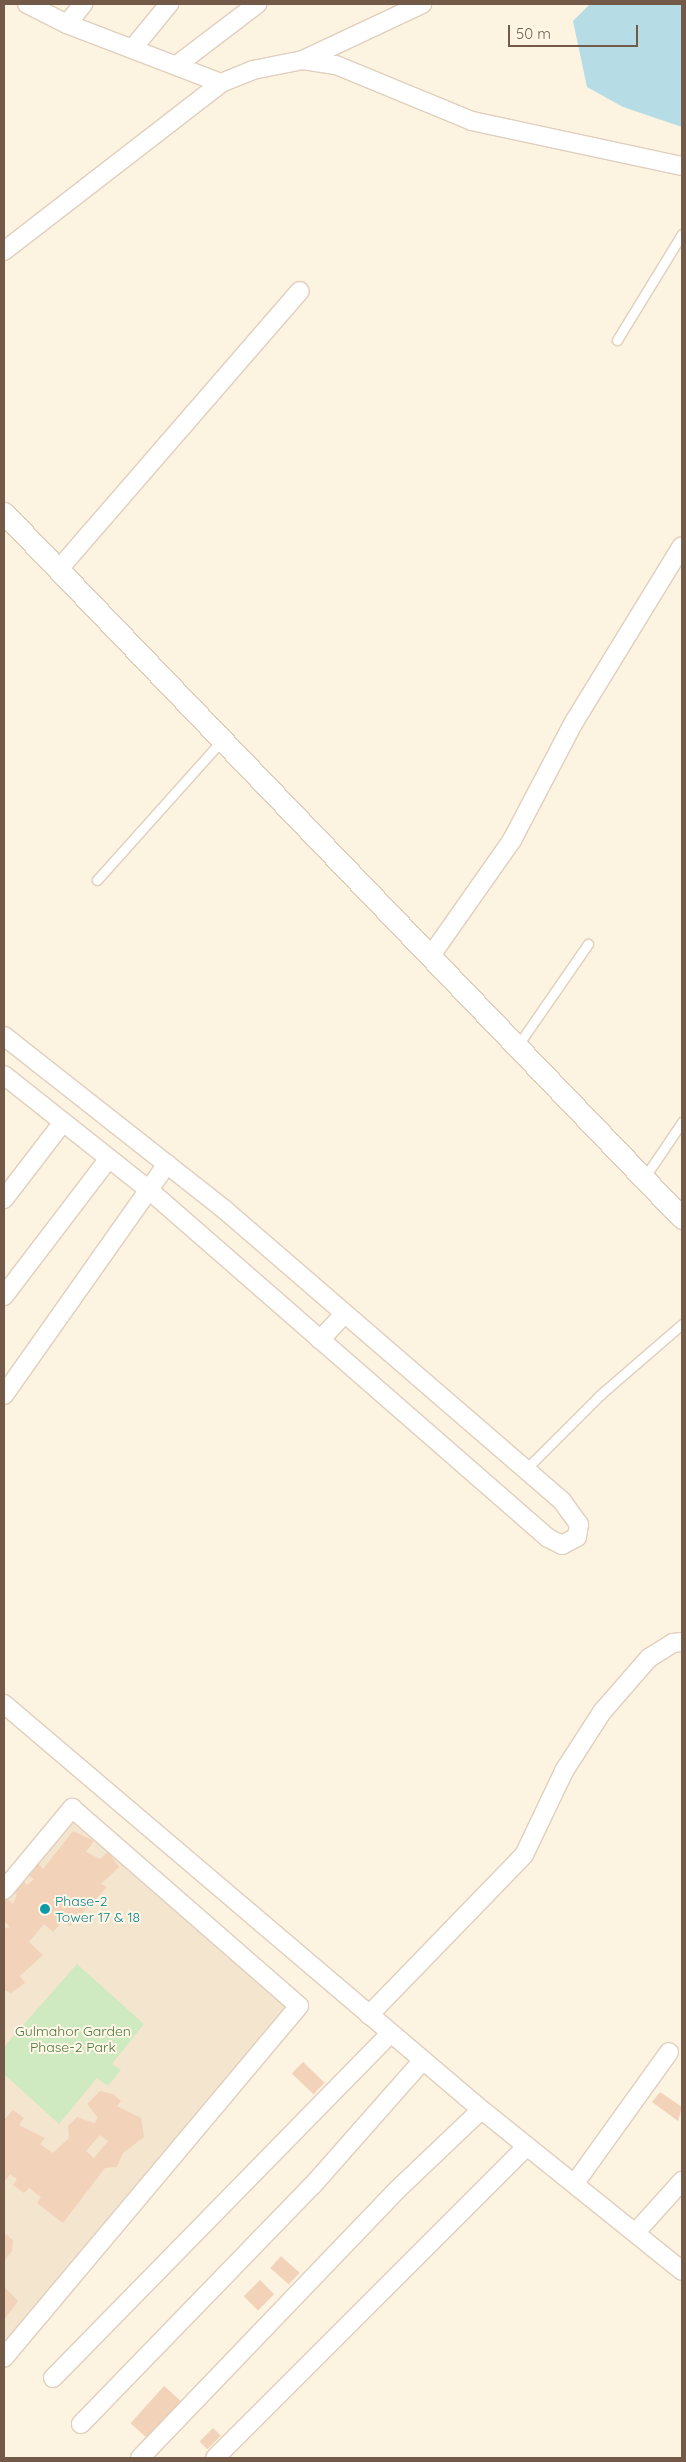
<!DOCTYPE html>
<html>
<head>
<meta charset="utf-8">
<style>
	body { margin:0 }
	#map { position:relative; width:686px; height:2462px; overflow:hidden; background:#fcf3e1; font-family:Quicksand,sans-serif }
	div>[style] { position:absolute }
	.residential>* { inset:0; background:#f4e5cf }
	.green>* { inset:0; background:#cfe9c0 }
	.water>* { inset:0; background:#b6dde6 }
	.building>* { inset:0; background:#f2d2b8; transform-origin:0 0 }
	.roads { filter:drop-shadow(1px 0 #e0cfbd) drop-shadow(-1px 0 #e0cfbd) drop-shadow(0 1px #e0cfbd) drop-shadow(0 -1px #e0cfbd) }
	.service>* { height:9px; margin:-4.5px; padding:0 4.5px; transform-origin:4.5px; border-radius:4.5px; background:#fff }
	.minor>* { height:18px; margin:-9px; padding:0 9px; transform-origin:9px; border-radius:9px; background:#fff }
	.tertiary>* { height:21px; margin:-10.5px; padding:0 10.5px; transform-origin:10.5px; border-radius:10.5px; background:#fff }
	.dots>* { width:14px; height:14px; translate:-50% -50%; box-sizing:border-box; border:2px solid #fff7e7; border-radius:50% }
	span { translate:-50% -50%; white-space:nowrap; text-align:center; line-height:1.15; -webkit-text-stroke:4px #fff7e7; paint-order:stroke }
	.culture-label { font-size:14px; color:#0d838f }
	.left { translate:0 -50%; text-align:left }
	.park-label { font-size:14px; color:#4e7940 }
	.frame { position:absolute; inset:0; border:5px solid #735948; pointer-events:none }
	.scale { position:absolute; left:508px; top:25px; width:130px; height:22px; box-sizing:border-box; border:2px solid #735948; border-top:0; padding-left:6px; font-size:15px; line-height:18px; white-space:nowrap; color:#735948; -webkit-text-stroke:4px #fff7e7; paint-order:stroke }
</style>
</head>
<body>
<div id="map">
	<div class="residential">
		<div style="clip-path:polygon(72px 1808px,299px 2006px,4px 2370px,4px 1890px)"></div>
	</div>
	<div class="green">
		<div style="clip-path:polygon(77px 1964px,144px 2024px,112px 2064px,121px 2070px,108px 2086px,97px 2078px,59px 2124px,4px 2074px,4px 2047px)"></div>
	</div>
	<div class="water">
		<div style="clip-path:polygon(590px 4px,682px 4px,682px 127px,623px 107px,587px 87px,573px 21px)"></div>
	</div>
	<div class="building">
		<div style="clip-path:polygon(73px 1831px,94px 1841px,86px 1852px,100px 1859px,108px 1852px,119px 1867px,101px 1884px,107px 1887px,70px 1926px,63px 1921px,53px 1932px,44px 1924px,29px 1942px,43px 1955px,20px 1976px,25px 1983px,11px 1993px,4px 1990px,4px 1929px,10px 1927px,4px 1921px,4px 1902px,7px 1898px,13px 1904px,17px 1894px,9px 1887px,19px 1877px,27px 1885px,34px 1879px,26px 1874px,37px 1862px,43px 1869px)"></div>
		<div style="left:303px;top:2062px;width:30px;height:16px;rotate:44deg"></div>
		<div style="clip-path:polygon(evenodd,100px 2091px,113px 2094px,121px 2101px,117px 2106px,141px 2118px,144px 2137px,123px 2153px,117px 2167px,105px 2168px,63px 2223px,37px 2203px,41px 2197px,29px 2188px,24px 2193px,13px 2185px,17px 2179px,10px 2174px,4px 2182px,4px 2120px,13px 2110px,24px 2118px,19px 2125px,45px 2138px,40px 2144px,53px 2153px,69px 2138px,68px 2126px,77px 2117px,94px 2123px,98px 2118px,87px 2104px,100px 2091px,100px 2135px,108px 2141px,94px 2158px,86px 2151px,100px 2135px)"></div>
		<div style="clip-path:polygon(660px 2092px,682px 2107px,678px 2121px,652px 2102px)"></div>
		<div style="clip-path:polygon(4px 2233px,13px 2240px,12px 2251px,4px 2261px)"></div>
		<div style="left:281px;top:2256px;width:25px;height:16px;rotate:42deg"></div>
		<div style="left:260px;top:2280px;width:20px;height:23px;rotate:45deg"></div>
		<div style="clip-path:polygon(4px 2287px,18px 2301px,4px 2320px)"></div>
		<div style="left:164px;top:2386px;width:24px;height:50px;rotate:42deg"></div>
		<div style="left:213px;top:2428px;width:11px;height:19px;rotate:45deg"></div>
	</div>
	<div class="roads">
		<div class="service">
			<div style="left:617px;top:340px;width:124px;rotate:-58.5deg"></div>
			<div style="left:97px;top:880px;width:188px;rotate:-48.2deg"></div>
			<div style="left:518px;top:1045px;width:123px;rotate:-55.3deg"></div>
			<div style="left:644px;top:1178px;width:68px;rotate:-55.8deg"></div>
			<div style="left:525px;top:1470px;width:106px;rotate:-45deg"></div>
			<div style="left:600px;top:1395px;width:108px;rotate:-40.9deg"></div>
		</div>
		<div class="minor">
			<div style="left:27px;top:4px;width:45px;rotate:26.6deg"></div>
			<div style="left:67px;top:24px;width:165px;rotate:21deg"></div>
			<div style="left:67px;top:24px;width:26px;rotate:-51deg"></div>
			<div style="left:133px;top:48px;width:57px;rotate:-50.7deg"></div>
			<div style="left:303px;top:60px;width:132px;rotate:-25.2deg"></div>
			<div style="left:177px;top:65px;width:101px;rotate:-37.3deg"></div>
			<div style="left:4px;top:251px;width:274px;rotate:-37.7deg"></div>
			<div style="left:221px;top:83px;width:35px;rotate:-22deg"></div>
			<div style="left:253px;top:70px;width:51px;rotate:-11.3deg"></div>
			<div style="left:303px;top:60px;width:33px;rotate:9deg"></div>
			<div style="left:336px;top:65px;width:147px;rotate:22.4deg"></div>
			<div style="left:472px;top:121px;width:215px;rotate:12.1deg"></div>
			<div style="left:58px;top:570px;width:369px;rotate:-49.1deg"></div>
			<div style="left:432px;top:954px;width:139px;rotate:-54.9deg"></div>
			<div style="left:512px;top:840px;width:133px;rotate:-62.3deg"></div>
			<div style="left:574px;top:722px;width:206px;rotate:-58.5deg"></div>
			<div style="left:4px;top:1036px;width:281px;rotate:38.2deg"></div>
			<div style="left:225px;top:1210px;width:445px;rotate:40.8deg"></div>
			<div style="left:562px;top:1501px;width:29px;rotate:54deg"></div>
			<div style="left:579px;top:1524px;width:13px;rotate:99deg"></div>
			<div style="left:577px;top:1537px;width:17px;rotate:152deg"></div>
			<div style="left:562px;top:1545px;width:16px;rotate:-153deg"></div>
			<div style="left:548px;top:1538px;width:529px;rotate:-138.91deg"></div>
			<div style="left:149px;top:1190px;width:185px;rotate:-141.6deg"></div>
			<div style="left:4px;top:1199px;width:97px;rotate:-52.5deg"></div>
			<div style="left:4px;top:1296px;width:173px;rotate:-52.7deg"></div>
			<div style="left:320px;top:1340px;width:35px;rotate:-47deg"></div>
			<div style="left:4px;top:1395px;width:283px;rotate:-54.8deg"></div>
			<div style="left:4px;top:1704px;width:621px;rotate:40.36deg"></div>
			<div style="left:477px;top:2106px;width:263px;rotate:38.8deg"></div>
			<div style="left:4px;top:1890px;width:107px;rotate:-50.3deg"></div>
			<div style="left:72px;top:1808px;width:301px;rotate:41.1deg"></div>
			<div style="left:299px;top:2006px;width:459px;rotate:130deg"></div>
			<div style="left:369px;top:2015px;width:223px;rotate:-45.9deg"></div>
			<div style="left:524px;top:1855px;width:93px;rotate:-64.5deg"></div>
			<div style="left:564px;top:1771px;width:70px;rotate:-57.2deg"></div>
			<div style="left:602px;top:1712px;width:72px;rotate:-49deg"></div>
			<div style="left:649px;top:1658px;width:28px;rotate:-32deg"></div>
			<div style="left:673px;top:1643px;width:9px;rotate:-6deg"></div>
			<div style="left:575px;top:2183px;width:161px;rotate:-54.3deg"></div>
			<div style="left:636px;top:2232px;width:69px;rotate:-48deg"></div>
			<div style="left:53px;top:2378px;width:483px;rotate:-45.6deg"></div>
			<div style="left:81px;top:2424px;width:332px;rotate:-45.9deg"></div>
			<div style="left:312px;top:2186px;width:168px;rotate:-48.6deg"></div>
			<div style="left:140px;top:2458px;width:373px;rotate:-46.2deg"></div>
			<div style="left:398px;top:2189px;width:115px;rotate:-43.6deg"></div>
			<div style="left:215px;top:2458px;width:441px;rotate:-45deg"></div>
		</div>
		<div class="tertiary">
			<div style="left:4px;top:513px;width:978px;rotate:46.12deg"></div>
		</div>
	</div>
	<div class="dots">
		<div style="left:45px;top:1909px;background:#0f9aa8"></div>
	</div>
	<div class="culture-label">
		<span class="left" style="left:55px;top:1909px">Phase-2<br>Tower 17 &amp; 18</span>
	</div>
	<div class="park-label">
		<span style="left:73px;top:2039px">Gulmahor Garden<br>Phase-2 Park</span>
	</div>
	<div class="frame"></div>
	<div class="scale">50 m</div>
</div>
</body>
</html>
